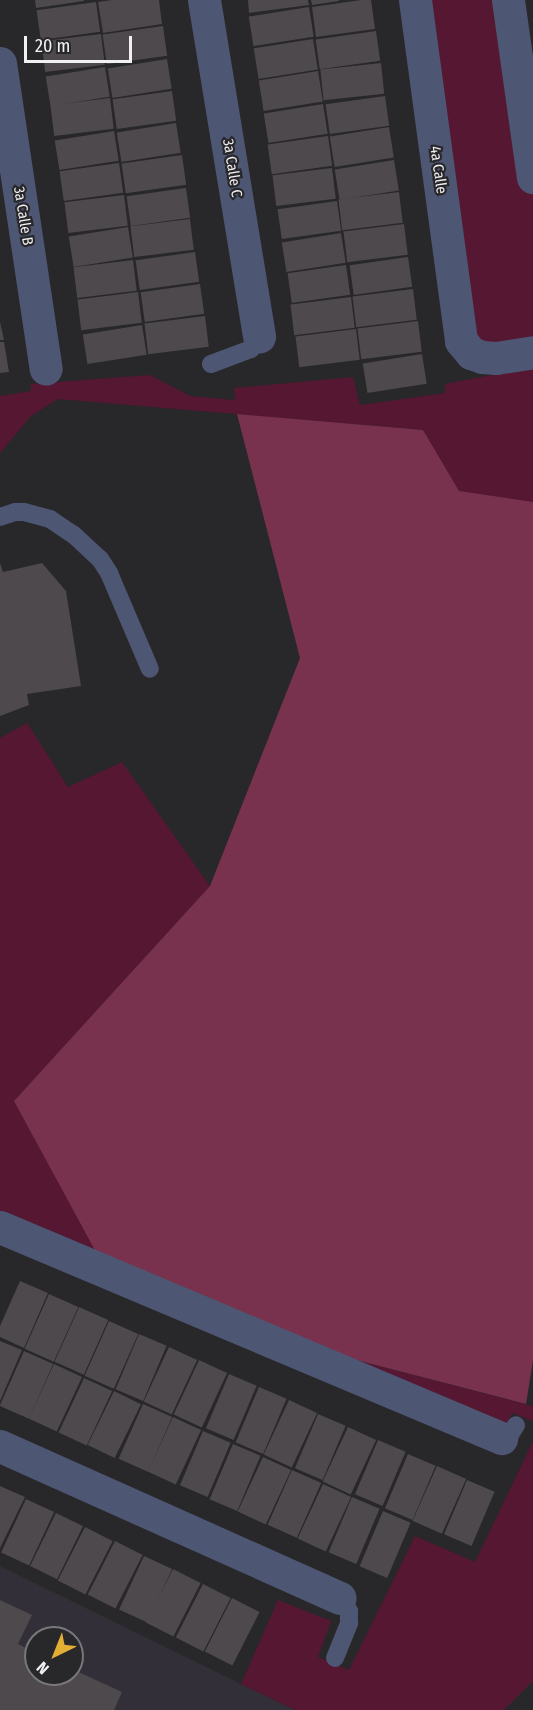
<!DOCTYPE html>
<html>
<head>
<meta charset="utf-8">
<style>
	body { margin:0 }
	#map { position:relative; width:533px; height:1710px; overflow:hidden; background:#28272a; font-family:"Fira Sans Condensed",sans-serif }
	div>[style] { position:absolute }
	.built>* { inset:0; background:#322f38 }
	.green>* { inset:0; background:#551732 }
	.forest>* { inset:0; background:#79324e }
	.building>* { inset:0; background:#4d494c; transform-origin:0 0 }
	.service>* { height:18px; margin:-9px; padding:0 9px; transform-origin:9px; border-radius:9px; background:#4d5672 }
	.minor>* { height:33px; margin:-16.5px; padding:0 16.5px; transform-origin:16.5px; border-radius:16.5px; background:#4d5672 }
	span { translate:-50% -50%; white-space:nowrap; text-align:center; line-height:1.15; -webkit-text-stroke:4.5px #28272a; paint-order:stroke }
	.street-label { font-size:15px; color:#f1f0f3 }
	.north { position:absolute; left:24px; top:1626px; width:60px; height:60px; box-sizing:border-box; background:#28272a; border:2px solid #78777a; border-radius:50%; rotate:223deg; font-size:16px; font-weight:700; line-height:24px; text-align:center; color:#f1f0f3 }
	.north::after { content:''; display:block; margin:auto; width:21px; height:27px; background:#e3ae34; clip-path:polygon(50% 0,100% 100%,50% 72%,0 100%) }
	.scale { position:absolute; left:24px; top:36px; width:108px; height:27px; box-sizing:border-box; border:3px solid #f1f0f3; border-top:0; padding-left:8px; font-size:18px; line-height:21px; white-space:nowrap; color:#f1f0f3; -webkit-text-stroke:4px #28272a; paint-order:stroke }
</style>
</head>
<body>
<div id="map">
	<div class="built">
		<div style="clip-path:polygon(evenodd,0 1566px,241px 1684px,295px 1710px,0 1710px,0 1566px,36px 1638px,72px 1638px,72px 1674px,36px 1674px,36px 1638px)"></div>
	</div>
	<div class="green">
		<div style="clip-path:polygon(415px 0,508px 0,533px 177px,533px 346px,461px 341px)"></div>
		<div style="clip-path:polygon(533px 367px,533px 502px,459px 492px,423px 430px,58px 399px,31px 416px,0 453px,0 396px,31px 391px,31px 384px,150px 375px,190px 396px,235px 400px,234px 388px,353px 377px,360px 405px,445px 393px,445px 384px)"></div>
		<div style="clip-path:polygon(27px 723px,68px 787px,122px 762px,210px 886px,14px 1101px,337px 1355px,533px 1406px,533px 1421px,512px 1413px,497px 1446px,0 1221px,0 738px)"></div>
		<div style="clip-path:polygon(533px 1441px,533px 1681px,504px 1710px,295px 1710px,241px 1684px,278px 1600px,331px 1621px,318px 1657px,349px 1670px,415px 1536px,475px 1562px)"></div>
	</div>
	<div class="forest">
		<div style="clip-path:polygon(237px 414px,423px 430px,459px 491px,533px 502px,533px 1360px,526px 1404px,337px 1355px,97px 1254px,14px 1101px,210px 886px,300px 658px)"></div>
	</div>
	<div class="building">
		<div style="clip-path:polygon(35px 0,84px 0,84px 1px,36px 8px)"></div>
		<div style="clip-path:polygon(112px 0,159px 0,162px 24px,103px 33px,98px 2px)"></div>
		<div style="clip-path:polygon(248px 0,308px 0,309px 5px,249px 13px)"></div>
		<div style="clip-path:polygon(311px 0,339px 0,339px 1px,312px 5px)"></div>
		<div style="clip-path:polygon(361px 0,371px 0,375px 29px,316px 37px,312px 7px)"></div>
		<div style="left:96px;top:2px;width:30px;height:60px;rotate:82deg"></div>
		<div style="left:309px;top:7px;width:30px;height:61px;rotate:81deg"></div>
		<div style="left:163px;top:26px;width:30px;height:61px;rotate:82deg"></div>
		<div style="left:376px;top:31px;width:30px;height:61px;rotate:82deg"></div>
		<div style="left:101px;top:34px;width:31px;height:60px;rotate:83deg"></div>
		<div style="left:313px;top:39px;width:31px;height:60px;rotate:81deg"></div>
		<div style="left:167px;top:59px;width:30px;height:60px;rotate:81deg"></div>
		<div style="left:381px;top:63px;width:31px;height:61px;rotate:84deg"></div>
		<div style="left:105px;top:67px;width:30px;height:60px;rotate:81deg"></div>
		<div style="left:318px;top:71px;width:31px;height:60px;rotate:81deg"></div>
		<div style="left:172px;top:91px;width:30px;height:60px;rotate:82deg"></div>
		<div style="left:385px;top:96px;width:30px;height:60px;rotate:82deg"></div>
		<div style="left:110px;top:98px;width:31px;height:60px;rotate:83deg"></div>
		<div style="left:323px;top:104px;width:30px;height:60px;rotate:81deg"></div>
		<div style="left:176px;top:123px;width:30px;height:60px;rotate:81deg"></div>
		<div style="left:389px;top:127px;width:31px;height:60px;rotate:81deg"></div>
		<div style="left:114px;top:131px;width:30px;height:60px;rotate:81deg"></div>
		<div style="left:328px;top:136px;width:30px;height:61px;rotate:82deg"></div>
		<div style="left:182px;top:155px;width:30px;height:61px;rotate:82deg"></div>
		<div style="left:394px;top:160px;width:31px;height:60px;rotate:81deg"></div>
		<div style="left:119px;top:163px;width:30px;height:60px;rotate:82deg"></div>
		<div style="left:332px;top:168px;width:31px;height:60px;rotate:83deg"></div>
		<div style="left:186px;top:188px;width:30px;height:60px;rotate:82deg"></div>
		<div style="left:399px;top:192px;width:31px;height:61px;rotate:83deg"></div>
		<div style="left:124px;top:195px;width:31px;height:60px;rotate:83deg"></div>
		<div style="left:337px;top:201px;width:30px;height:60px;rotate:82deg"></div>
		<div style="left:190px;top:219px;width:31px;height:60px;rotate:83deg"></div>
		<div style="left:404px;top:224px;width:31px;height:61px;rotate:83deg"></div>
		<div style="left:128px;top:227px;width:31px;height:60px;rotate:81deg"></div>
		<div style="left:341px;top:233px;width:30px;height:60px;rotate:81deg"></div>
		<div style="left:195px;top:252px;width:30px;height:60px;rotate:82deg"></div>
		<div style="left:408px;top:257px;width:30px;height:59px;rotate:82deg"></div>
		<div style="left:133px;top:260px;width:31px;height:60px;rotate:83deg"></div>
		<div style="left:346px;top:265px;width:30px;height:59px;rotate:82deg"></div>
		<div style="left:200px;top:284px;width:30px;height:60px;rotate:82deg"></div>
		<div style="left:413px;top:289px;width:31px;height:61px;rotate:83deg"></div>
		<div style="left:138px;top:292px;width:31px;height:61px;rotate:83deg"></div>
		<div style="left:351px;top:297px;width:31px;height:61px;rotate:83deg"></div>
		<div style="left:205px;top:316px;width:31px;height:61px;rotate:83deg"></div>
		<div style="left:418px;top:321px;width:31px;height:61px;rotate:83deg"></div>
		<div style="clip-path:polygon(0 322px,4px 340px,0 340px)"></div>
		<div style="left:142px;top:325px;width:30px;height:60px;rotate:81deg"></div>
		<div style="left:356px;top:329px;width:31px;height:61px;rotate:83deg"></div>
		<div style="clip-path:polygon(0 342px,4px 342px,9px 372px,0 373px)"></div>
		<div style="left:422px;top:354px;width:30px;height:60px;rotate:81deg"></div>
		<div style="clip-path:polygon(0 563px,3px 572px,42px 563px,66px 591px,81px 686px,27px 694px,29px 705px,0 716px)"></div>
		<div style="clip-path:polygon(20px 1281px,48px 1293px,24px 1348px,0 1337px,0 1326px)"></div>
		<div style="left:49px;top:1294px;width:32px;height:60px;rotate:24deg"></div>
		<div style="left:79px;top:1307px;width:32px;height:60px;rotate:24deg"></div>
		<div style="left:109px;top:1321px;width:32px;height:60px;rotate:24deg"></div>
		<div style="left:139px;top:1334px;width:30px;height:60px;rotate:23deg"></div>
		<div style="clip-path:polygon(0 1341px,22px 1350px,0 1401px)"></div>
		<div style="left:169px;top:1347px;width:31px;height:60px;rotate:25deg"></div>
		<div style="left:24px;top:1351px;width:32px;height:60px;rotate:24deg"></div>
		<div style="left:199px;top:1360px;width:31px;height:60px;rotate:25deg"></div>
		<div style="left:54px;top:1364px;width:31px;height:60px;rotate:25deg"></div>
		<div style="left:229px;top:1374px;width:30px;height:59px;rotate:23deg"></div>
		<div style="left:84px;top:1378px;width:31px;height:60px;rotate:25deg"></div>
		<div style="left:259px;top:1387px;width:30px;height:60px;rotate:23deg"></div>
		<div style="left:114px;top:1391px;width:30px;height:60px;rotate:26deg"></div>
		<div style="left:289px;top:1400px;width:31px;height:60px;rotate:25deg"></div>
		<div style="left:143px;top:1404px;width:32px;height:60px;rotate:24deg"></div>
		<div style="left:318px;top:1414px;width:30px;height:59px;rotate:23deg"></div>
		<div style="left:173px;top:1417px;width:31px;height:60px;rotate:25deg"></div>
		<div style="left:348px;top:1427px;width:31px;height:60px;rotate:25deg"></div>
		<div style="left:203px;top:1431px;width:30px;height:59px;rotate:23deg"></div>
		<div style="left:378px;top:1440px;width:30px;height:59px;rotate:23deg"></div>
		<div style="left:233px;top:1444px;width:30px;height:60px;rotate:23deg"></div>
		<div style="left:408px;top:1454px;width:30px;height:59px;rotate:23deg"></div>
		<div style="left:263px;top:1457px;width:31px;height:60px;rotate:25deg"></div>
		<div style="left:437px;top:1466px;width:32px;height:60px;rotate:24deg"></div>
		<div style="left:292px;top:1470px;width:32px;height:60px;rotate:24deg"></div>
		<div style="left:467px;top:1480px;width:30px;height:59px;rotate:23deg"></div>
		<div style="left:323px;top:1484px;width:31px;height:60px;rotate:25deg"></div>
		<div style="clip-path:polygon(0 1486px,25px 1497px,0 1548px)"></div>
		<div style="left:352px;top:1497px;width:30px;height:60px;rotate:23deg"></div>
		<div style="left:26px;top:1499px;width:31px;height:59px;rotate:25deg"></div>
		<div style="left:383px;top:1511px;width:30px;height:60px;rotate:23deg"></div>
		<div style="left:56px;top:1513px;width:30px;height:59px;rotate:26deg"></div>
		<div style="left:85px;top:1527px;width:31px;height:60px;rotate:27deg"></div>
		<div style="left:115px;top:1541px;width:31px;height:60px;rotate:27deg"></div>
		<div style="left:144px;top:1556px;width:31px;height:59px;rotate:25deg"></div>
		<div style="left:173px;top:1569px;width:31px;height:60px;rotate:27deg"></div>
		<div style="left:203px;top:1584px;width:31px;height:60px;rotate:27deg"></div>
		<div style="left:232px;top:1598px;width:31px;height:60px;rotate:27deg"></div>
		<div style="clip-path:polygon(0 1600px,32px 1615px,18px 1644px,36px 1653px,36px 1674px,72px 1674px,72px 1669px,122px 1692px,114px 1710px,0 1710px)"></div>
	</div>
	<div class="service">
		<div style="left:211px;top:364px;width:43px;rotate:-20.6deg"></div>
		<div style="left:251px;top:349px;width:14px;rotate:-56deg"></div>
		<div style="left:0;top:517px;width:16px;rotate:-18deg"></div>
		<div style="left:15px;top:512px;width:9px"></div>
		<div style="left:24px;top:512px;width:27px;rotate:15deg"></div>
		<div style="left:50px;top:519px;width:29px;rotate:34deg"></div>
		<div style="left:74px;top:535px;width:35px;rotate:43deg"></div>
		<div style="left:100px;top:559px;width:17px;rotate:57deg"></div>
		<div style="left:109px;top:573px;width:104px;rotate:66.9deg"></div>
		<div style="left:501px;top:1438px;width:7px"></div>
		<div style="left:508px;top:1438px;width:15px;rotate:-58deg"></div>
		<div style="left:335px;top:1658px;width:38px;rotate:-68deg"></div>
		<div style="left:349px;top:1623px;width:12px;rotate:-90deg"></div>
		<div style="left:349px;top:1611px;width:16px;rotate:-125deg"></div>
	</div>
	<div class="minor">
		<div style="left:204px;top:0;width:341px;rotate:80.7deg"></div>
		<div style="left:415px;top:0;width:344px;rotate:82.3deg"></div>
		<div style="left:461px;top:341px;width:16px;rotate:50deg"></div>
		<div style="left:471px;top:353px;width:12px;rotate:20deg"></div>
		<div style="left:482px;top:357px;width:14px;rotate:4deg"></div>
		<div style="left:496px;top:358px;width:37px;rotate:-9deg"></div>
		<div style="left:508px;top:0;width:179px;rotate:82deg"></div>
		<div style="left:0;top:63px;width:309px;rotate:81.5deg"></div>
		<div style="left:0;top:1227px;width:544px;rotate:22.84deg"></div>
		<div style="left:0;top:1446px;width:372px;rotate:24.1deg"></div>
	</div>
	<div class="street-label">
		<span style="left:232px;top:168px;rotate:81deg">3a Calle C</span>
		<span style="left:438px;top:170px;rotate:82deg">4a Calle</span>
		<span style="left:23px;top:216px;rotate:81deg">3a Calle B</span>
	</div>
	<div class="north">N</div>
	<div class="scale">20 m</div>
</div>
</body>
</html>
